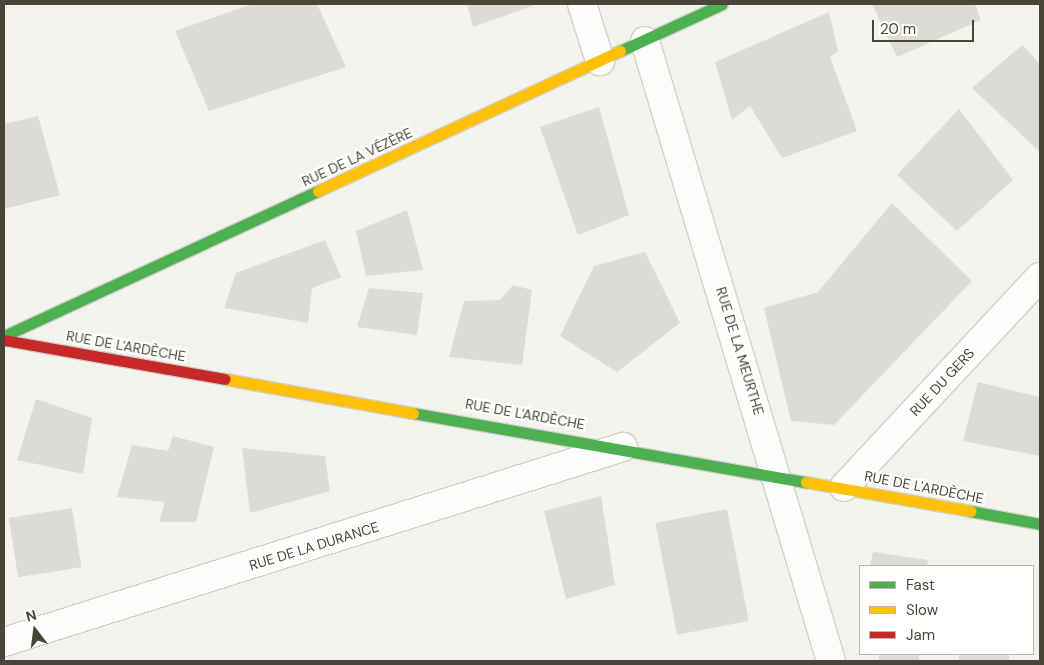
<!DOCTYPE html>
<html>
<head>
<meta charset="utf-8">
<style>
	body { margin:0 }
	#map { position:relative; width:1044px; height:665px; overflow:hidden; background:#f3f3ee; font-family:"DM Sans",sans-serif }
	div>[style] { position:absolute }
	.building>* { inset:0; background:#dcdbd6; transform-origin:0 0 }
	.roads { filter:drop-shadow(1px 0 #d1d0cb) drop-shadow(-1px 0 #d1d0cb) drop-shadow(0 1px #d1d0cb) drop-shadow(0 -1px #d1d0cb) }
	.street>* { height:28px; margin:-14px; padding:0 14px; transform-origin:14px; border-radius:14px; background:#fdfdfc }
	.fast>* { height:11px; margin:-5.5px; padding:0 5.5px; transform-origin:5.5px; border-radius:5.5px; background:#4caf50 }
	.slow>* { height:11px; margin:-5.5px; padding:0 5.5px; transform-origin:5.5px; border-radius:5.5px; background:#ffc107 }
	.jam>* { height:11px; margin:-5.5px; padding:0 5.5px; transform-origin:5.5px; border-radius:5.5px; background:#c62828 }
	span { translate:-50% -50%; white-space:nowrap; text-align:center; line-height:1.15; -webkit-text-stroke:4.5px #fff; paint-order:stroke }
	.street-label { font-size:14px; color:#494539 }
	.frame { position:absolute; inset:0; border:5px solid #494539; pointer-events:none }
	.legend { position:absolute; left:859px; top:565px; width:175px; height:90px; box-sizing:border-box; background:#fff; border:1px solid #b6b5b0; margin:0; padding:6px 9px; list-style:none; font-size:15px; color:#494539 }
	.legend li { display:flex; align-items:center; gap:10px; height:25px }
	.legend b { width:25px; border:1px solid #b6b5b0 }
	.north { position:absolute; left:10px; top:605px; width:50px; height:50px; -webkit-text-stroke:4px #fff; paint-order:stroke; rotate:345deg; font-size:14px; font-weight:700; line-height:20px; text-align:center; color:#494539 }
	.north::after { content:''; display:block; margin:auto; width:18px; height:22px; background:#494539; clip-path:polygon(50% 0,100% 100%,50% 72%,0 100%) }
	.scale { position:absolute; left:872px; top:20px; width:102px; height:22px; box-sizing:border-box; border:2px solid #494539; border-top:0; padding-left:6px; font-size:15px; line-height:18px; white-space:nowrap; color:#494539; -webkit-text-stroke:4px #fff; paint-order:stroke }
</style>
</head>
<body>
<div id="map">
	<div class="building">
		<div style="clip-path:polygon(252px 4px,317px 4px,346px 67px,209px 111px,175px 31px)"></div>
		<div style="clip-path:polygon(467px 4px,538px 4px,473px 27px)"></div>
		<div style="clip-path:polygon(872px 4px,975px 4px,981px 20px,897px 57px)"></div>
		<div style="clip-path:polygon(829px 12px,838px 51px,830px 57px,857px 131px,782px 158px,750px 106px,732px 120px,715px 62px)"></div>
		<div style="clip-path:polygon(1022px 45px,1040px 64px,1040px 152px,972px 88px)"></div>
		<div style="clip-path:polygon(599px 107px,629px 215px,578px 235px,540px 127px)"></div>
		<div style="clip-path:polygon(959px 109px,1013px 180px,957px 231px,897px 175px)"></div>
		<div style="clip-path:polygon(38px 116px,60px 195px,4px 209px,4px 124px)"></div>
		<div style="clip-path:polygon(892px 203px,972px 281px,834px 425px,791px 421px,764px 308px,818px 292px)"></div>
		<div style="clip-path:polygon(407px 210px,423px 270px,366px 276px,356px 231px)"></div>
		<div style="clip-path:polygon(325px 240px,341px 277px,312px 288px,308px 323px,224px 308px,236px 273px)"></div>
		<div style="clip-path:polygon(645px 252px,680px 323px,617px 372px,560px 336px,594px 266px)"></div>
		<div style="clip-path:polygon(513px 285px,532px 290px,522px 365px,449px 357px,464px 301px,500px 300px)"></div>
		<div style="clip-path:polygon(369px 288px,423px 293px,417px 335px,357px 327px)"></div>
		<div style="clip-path:polygon(978px 382px,1040px 397px,1040px 456px,963px 441px)"></div>
		<div style="clip-path:polygon(36px 399px,92px 418px,83px 474px,17px 460px)"></div>
		<div style="clip-path:polygon(173px 436px,214px 447px,196px 522px,159px 522px,165px 502px,117px 497px,132px 445px,168px 451px)"></div>
		<div style="clip-path:polygon(242px 448px,325px 456px,330px 491px,250px 513px)"></div>
		<div style="clip-path:polygon(601px 496px,615px 585px,566px 599px,544px 511px)"></div>
		<div style="left:72px;top:508px;width:60px;height:64px;rotate:81deg"></div>
		<div style="left:727px;top:509px;width:114px;height:73px;rotate:79deg"></div>
		<div style="clip-path:polygon(873px 552px,928px 560px,927px 566px,870px 566px)"></div>
		<div style="left:879px;top:654px;width:40px;height:7px"></div>
		<div style="left:959px;top:654px;width:50px;height:7px"></div>
	</div>
	<div class="roads">
		<div class="street">
			<div style="left:582px;top:4px;width:60px;rotate:72.5deg"></div>
			<div style="left:645px;top:41px;width:647px;rotate:73.3deg"></div>
			<div style="left:844px;top:487px;width:287px;rotate:-47deg"></div>
			<div style="left:4px;top:642px;width:649px;rotate:-17.49deg"></div>
		</div>
		<div class="fast">
			<div style="left:620px;top:51px;width:112px;rotate:-24.7deg"></div>
			<div style="left:4px;top:336px;width:346px;rotate:-24.8deg"></div>
			<div style="left:413px;top:413px;width:399px;rotate:10deg"></div>
			<div style="left:970px;top:511px;width:71px;rotate:10.5deg"></div>
		</div>
		<div class="slow">
			<div style="left:318px;top:191px;width:333px;rotate:-24.9deg"></div>
			<div style="left:225px;top:379px;width:191px;rotate:10.3deg"></div>
			<div style="left:806px;top:482px;width:167px;rotate:10deg"></div>
		</div>
		<div class="jam">
			<div style="left:4px;top:340px;width:224px;rotate:10deg"></div>
		</div>
	</div>
	<div class="street-label">
		<span style="left:357px;top:157px;rotate:-25deg">RUE DE LA VÉZÈRE</span>
		<span style="left:126px;top:346px;rotate:10deg">RUE DE L'ARDÈCHE</span>
		<span style="left:740px;top:351px;rotate:73deg">RUE DE LA MEURTHE</span>
		<span style="left:942px;top:382px;rotate:-47deg">RUE DU GERS</span>
		<span style="left:525px;top:414px;rotate:10deg">RUE DE L'ARDÈCHE</span>
		<span style="left:924px;top:487px;rotate:11deg">RUE DE L'ARDÈCHE</span>
		<span style="left:314px;top:546px;rotate:-17deg">RUE DE LA DURANCE</span>
	</div>
	<div class="frame"></div>
	<ul class="legend">
	<li><b style="height:6px;background:#4caf50"></b>Fast</li>
	<li><b style="height:6px;background:#ffc107"></b>Slow</li>
	<li><b style="height:6px;background:#c62828"></b>Jam</li>
	</ul>
	<div class="north">N</div>
	<div class="scale">20 m</div>
</div>
</body>
</html>
